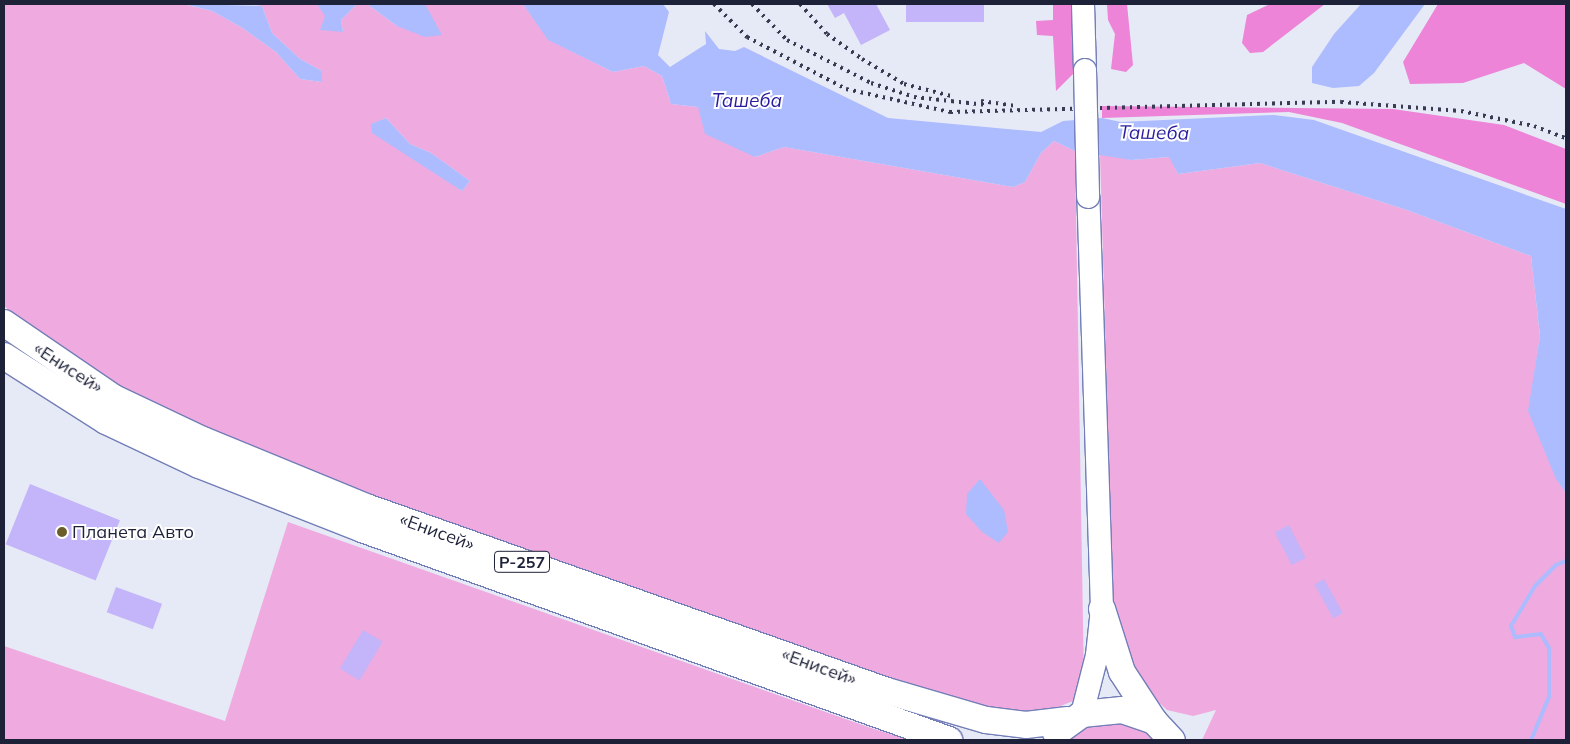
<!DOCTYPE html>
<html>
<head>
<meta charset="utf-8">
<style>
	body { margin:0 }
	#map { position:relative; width:1570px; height:744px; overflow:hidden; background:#e6e9f6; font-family:Mulish,sans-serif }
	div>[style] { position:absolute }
	.green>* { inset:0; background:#efabdf }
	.forest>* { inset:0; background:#ed84d7 }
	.water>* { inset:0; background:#adbbff }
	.stream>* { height:4px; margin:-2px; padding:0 2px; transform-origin:2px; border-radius:2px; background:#adbbff }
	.building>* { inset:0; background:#c4b4f9; transform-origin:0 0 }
	.roads { filter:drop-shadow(1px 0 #737eb7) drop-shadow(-1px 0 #737eb7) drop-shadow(0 1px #737eb7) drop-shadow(0 -1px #737eb7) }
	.primary>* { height:22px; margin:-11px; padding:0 11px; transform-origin:11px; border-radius:11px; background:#fff }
	.highway>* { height:26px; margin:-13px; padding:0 13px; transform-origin:13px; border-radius:13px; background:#fff }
	.rail>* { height:4px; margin-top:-2px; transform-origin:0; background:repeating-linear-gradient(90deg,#383c52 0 2.5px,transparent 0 7.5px) }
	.bridges { filter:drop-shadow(1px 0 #737eb7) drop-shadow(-1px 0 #737eb7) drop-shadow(0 1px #737eb7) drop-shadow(0 -1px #737eb7) }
	.primary-bridge>* { height:22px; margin:-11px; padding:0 11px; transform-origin:11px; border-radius:11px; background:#fff }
	.dots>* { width:14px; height:14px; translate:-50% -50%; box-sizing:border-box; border:2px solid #fff; border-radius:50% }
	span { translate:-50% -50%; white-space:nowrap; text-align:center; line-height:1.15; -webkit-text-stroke:4px #fff; paint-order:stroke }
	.shield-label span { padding:1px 4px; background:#fff; border:1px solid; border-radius:4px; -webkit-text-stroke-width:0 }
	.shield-label { font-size:16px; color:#1e2239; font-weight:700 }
	.street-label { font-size:18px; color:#1e2239 }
	.poi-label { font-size:18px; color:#1e2239 }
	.left { translate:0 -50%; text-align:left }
	.water-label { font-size:19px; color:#2a1c9d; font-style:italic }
	.frame { position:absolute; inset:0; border:5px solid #1e2239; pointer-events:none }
</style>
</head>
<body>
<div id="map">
	<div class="green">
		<div style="clip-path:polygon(evenodd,4px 4px,183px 4px,212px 11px,241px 27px,276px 52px,300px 79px,322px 82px,322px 71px,300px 59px,272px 33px,262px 6px,245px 4px,317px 4px,343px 32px,341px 20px,357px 4px,367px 4px,397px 26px,425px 4px,523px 4px,549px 40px,613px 72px,644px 66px,662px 76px,671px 104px,698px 107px,755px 157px,784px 147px,1013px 187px,1025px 182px,1041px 153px,1054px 141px,1075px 151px,1084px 682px,1073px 701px,1048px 711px,1005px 711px,891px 681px,372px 498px,205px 429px,118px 387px,31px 328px,4px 306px,4px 4px,386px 118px,410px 144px,431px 153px,470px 181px,462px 191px,372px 124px,386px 118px)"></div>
		<div style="clip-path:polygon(1100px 153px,1131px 160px,1170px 157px,1178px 174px,1260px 163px,1407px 210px,1531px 256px,1540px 336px,1529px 411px,1556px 478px,1566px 493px,1566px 740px,1202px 740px,1216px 710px,1193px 716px,1167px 710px,1152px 696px,1129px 666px,1113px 605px)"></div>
		<div style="clip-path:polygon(288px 522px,871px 728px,909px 740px,4px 740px,4px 646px,225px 721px)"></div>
		<div style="clip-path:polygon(1126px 718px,1163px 740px,1065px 740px,1078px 728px)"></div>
	</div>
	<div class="forest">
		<div style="clip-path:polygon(1053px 4px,1073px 4px,1075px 72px,1056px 91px,1053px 36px,1037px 35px,1036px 21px,1053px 20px)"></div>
		<div style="clip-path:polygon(1107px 4px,1127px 4px,1133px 65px,1126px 72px,1111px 69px,1115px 34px,1108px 20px)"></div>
		<div style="clip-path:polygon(1270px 4px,1288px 5px,1325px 4px,1263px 52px,1250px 53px,1242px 43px,1247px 15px)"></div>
		<div style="clip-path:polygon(1438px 4px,1566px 4px,1566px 89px,1524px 63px,1463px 83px,1410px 84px,1403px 62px)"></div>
		<div style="clip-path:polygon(1102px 106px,1393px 109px,1504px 125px,1566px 149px,1566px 204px,1342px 123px,1289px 112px,1102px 118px)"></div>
	</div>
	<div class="water">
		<div style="clip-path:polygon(184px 4px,262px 6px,272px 33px,300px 59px,322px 71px,322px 82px,300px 79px,276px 52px,241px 27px,212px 11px)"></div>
		<div style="clip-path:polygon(317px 4px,357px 4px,341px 20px,343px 32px,320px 30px,325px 16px)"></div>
		<div style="clip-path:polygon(367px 4px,425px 4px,442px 35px,425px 37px,397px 26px)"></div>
		<div style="clip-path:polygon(523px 4px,663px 4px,669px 12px,658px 55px,670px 67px,706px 44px,705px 31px,719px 49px,735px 51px,744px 47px,888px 118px,1041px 132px,1063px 121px,1102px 118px,1121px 122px,1274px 115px,1314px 120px,1566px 209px,1566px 493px,1556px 479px,1528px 411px,1540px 336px,1531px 256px,1407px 210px,1260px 163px,1178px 174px,1169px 157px,1131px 160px,1075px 151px,1054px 141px,1041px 153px,1025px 182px,1013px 187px,784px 147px,755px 157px,705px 134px,698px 107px,671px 104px,662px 76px,644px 66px,613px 72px,548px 40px)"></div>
		<div style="clip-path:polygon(1361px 4px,1425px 4px,1374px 73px,1359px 86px,1333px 88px,1312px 83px,1312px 67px,1334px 34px)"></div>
		<div style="clip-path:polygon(386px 118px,410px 144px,431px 153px,470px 181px,462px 191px,372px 133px,371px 124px)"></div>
		<div style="clip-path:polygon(980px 479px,1004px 510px,1008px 532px,999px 543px,982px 532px,966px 514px,967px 494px)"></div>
	</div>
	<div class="stream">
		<div style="left:1531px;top:740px;width:47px;rotate:-67.3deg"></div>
		<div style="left:1549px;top:697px;width:49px;rotate:-90deg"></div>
		<div style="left:1549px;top:648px;width:16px;rotate:-120deg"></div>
		<div style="left:1541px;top:634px;width:26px;rotate:173deg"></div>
		<div style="left:1515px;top:637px;width:12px;rotate:-110deg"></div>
		<div style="left:1511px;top:626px;width:47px;rotate:-59deg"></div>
		<div style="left:1535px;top:586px;width:30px;rotate:-45deg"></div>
		<div style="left:1556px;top:565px;width:11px;rotate:-22deg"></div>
	</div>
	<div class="building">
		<div style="clip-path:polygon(827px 4px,876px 4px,890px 30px,861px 45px,844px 13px,835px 18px)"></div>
		<div style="left:906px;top:4px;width:78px;height:18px"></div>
		<div style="left:30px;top:484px;width:97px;height:65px;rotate:22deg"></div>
		<div style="left:1289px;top:525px;width:37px;height:16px;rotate:63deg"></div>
		<div style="left:1324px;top:579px;width:39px;height:11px;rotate:61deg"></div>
		<div style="left:116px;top:587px;width:49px;height:27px;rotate:20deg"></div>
		<div style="left:363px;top:630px;width:23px;height:45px;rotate:31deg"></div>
	</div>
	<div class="roads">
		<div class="primary">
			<div style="left:1083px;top:4px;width:66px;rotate:88.3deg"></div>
			<div style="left:1082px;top:714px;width:61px;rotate:-75.7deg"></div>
			<div style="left:1097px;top:655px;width:46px;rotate:-83.8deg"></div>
			<div style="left:1102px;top:609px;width:412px;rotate:-91.9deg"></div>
		</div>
		<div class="highway">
			<div style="left:4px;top:323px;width:133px;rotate:34.3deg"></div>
			<div style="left:114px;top:398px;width:98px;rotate:25.3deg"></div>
			<div style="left:203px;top:440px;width:179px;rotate:22.3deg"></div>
			<div style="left:369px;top:508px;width:549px;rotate:19.46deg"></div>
			<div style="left:887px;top:691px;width:103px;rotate:16.3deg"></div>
			<div style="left:986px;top:720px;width:40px;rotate:7.1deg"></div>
			<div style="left:1026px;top:725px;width:42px;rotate:-6.8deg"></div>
			<div style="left:4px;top:356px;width:121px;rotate:32.5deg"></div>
			<div style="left:106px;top:421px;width:103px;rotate:25.3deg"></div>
			<div style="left:199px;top:465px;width:175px;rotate:21.4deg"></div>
			<div style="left:362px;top:529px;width:624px;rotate:19.77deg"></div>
			<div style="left:1102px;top:609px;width:66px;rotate:72.4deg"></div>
			<div style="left:1122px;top:672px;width:59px;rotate:56.9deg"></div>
			<div style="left:1056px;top:733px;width:32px;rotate:-36deg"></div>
			<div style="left:1082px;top:714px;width:40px;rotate:-5.7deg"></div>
			<div style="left:1122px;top:710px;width:34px;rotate:19deg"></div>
			<div style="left:1154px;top:721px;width:26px;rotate:47deg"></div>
		</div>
	</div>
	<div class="rail">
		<div style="left:714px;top:4px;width:47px;rotate:45deg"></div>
		<div style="left:747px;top:37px;width:112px;rotate:27.7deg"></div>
		<div style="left:846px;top:89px;width:107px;rotate:12.5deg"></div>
		<div style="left:950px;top:112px;width:391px;rotate:-1.5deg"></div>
		<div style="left:1341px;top:102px;width:120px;rotate:4.3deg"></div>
		<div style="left:1461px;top:111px;width:75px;rotate:11.6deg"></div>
		<div style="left:1534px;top:126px;width:34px;rotate:21deg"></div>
		<div style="left:752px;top:4px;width:50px;rotate:45.8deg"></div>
		<div style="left:787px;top:40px;width:94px;rotate:27.1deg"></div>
		<div style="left:871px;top:83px;width:45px;rotate:18deg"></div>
		<div style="left:914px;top:97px;width:73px;rotate:6.3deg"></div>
		<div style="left:800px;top:4px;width:40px;rotate:48deg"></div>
		<div style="left:827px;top:34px;width:43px;rotate:35.5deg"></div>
		<div style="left:862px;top:59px;width:49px;rotate:30.8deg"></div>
		<div style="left:904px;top:84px;width:49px;rotate:14.3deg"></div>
		<div style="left:981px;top:101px;width:35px;rotate:8deg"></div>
	</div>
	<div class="bridges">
		<div class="primary-bridge">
			<div style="left:1085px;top:70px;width:127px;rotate:88.6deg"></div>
		</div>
	</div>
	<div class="dots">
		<div style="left:62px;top:532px;background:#6a5d2a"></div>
	</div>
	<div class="shield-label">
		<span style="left:522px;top:562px">Р-257</span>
	</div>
	<div class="street-label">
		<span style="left:68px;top:368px;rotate:33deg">«Енисей»</span>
		<span style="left:437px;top:532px;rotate:20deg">«Енисей»</span>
		<span style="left:819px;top:667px;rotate:20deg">«Енисей»</span>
	</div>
	<div class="poi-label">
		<span class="left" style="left:72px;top:532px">Планета Авто</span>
	</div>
	<div class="water-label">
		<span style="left:747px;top:101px">Ташеба</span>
		<span style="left:1154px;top:133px;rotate:1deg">Ташеба</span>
	</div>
	<div class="frame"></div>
</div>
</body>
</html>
